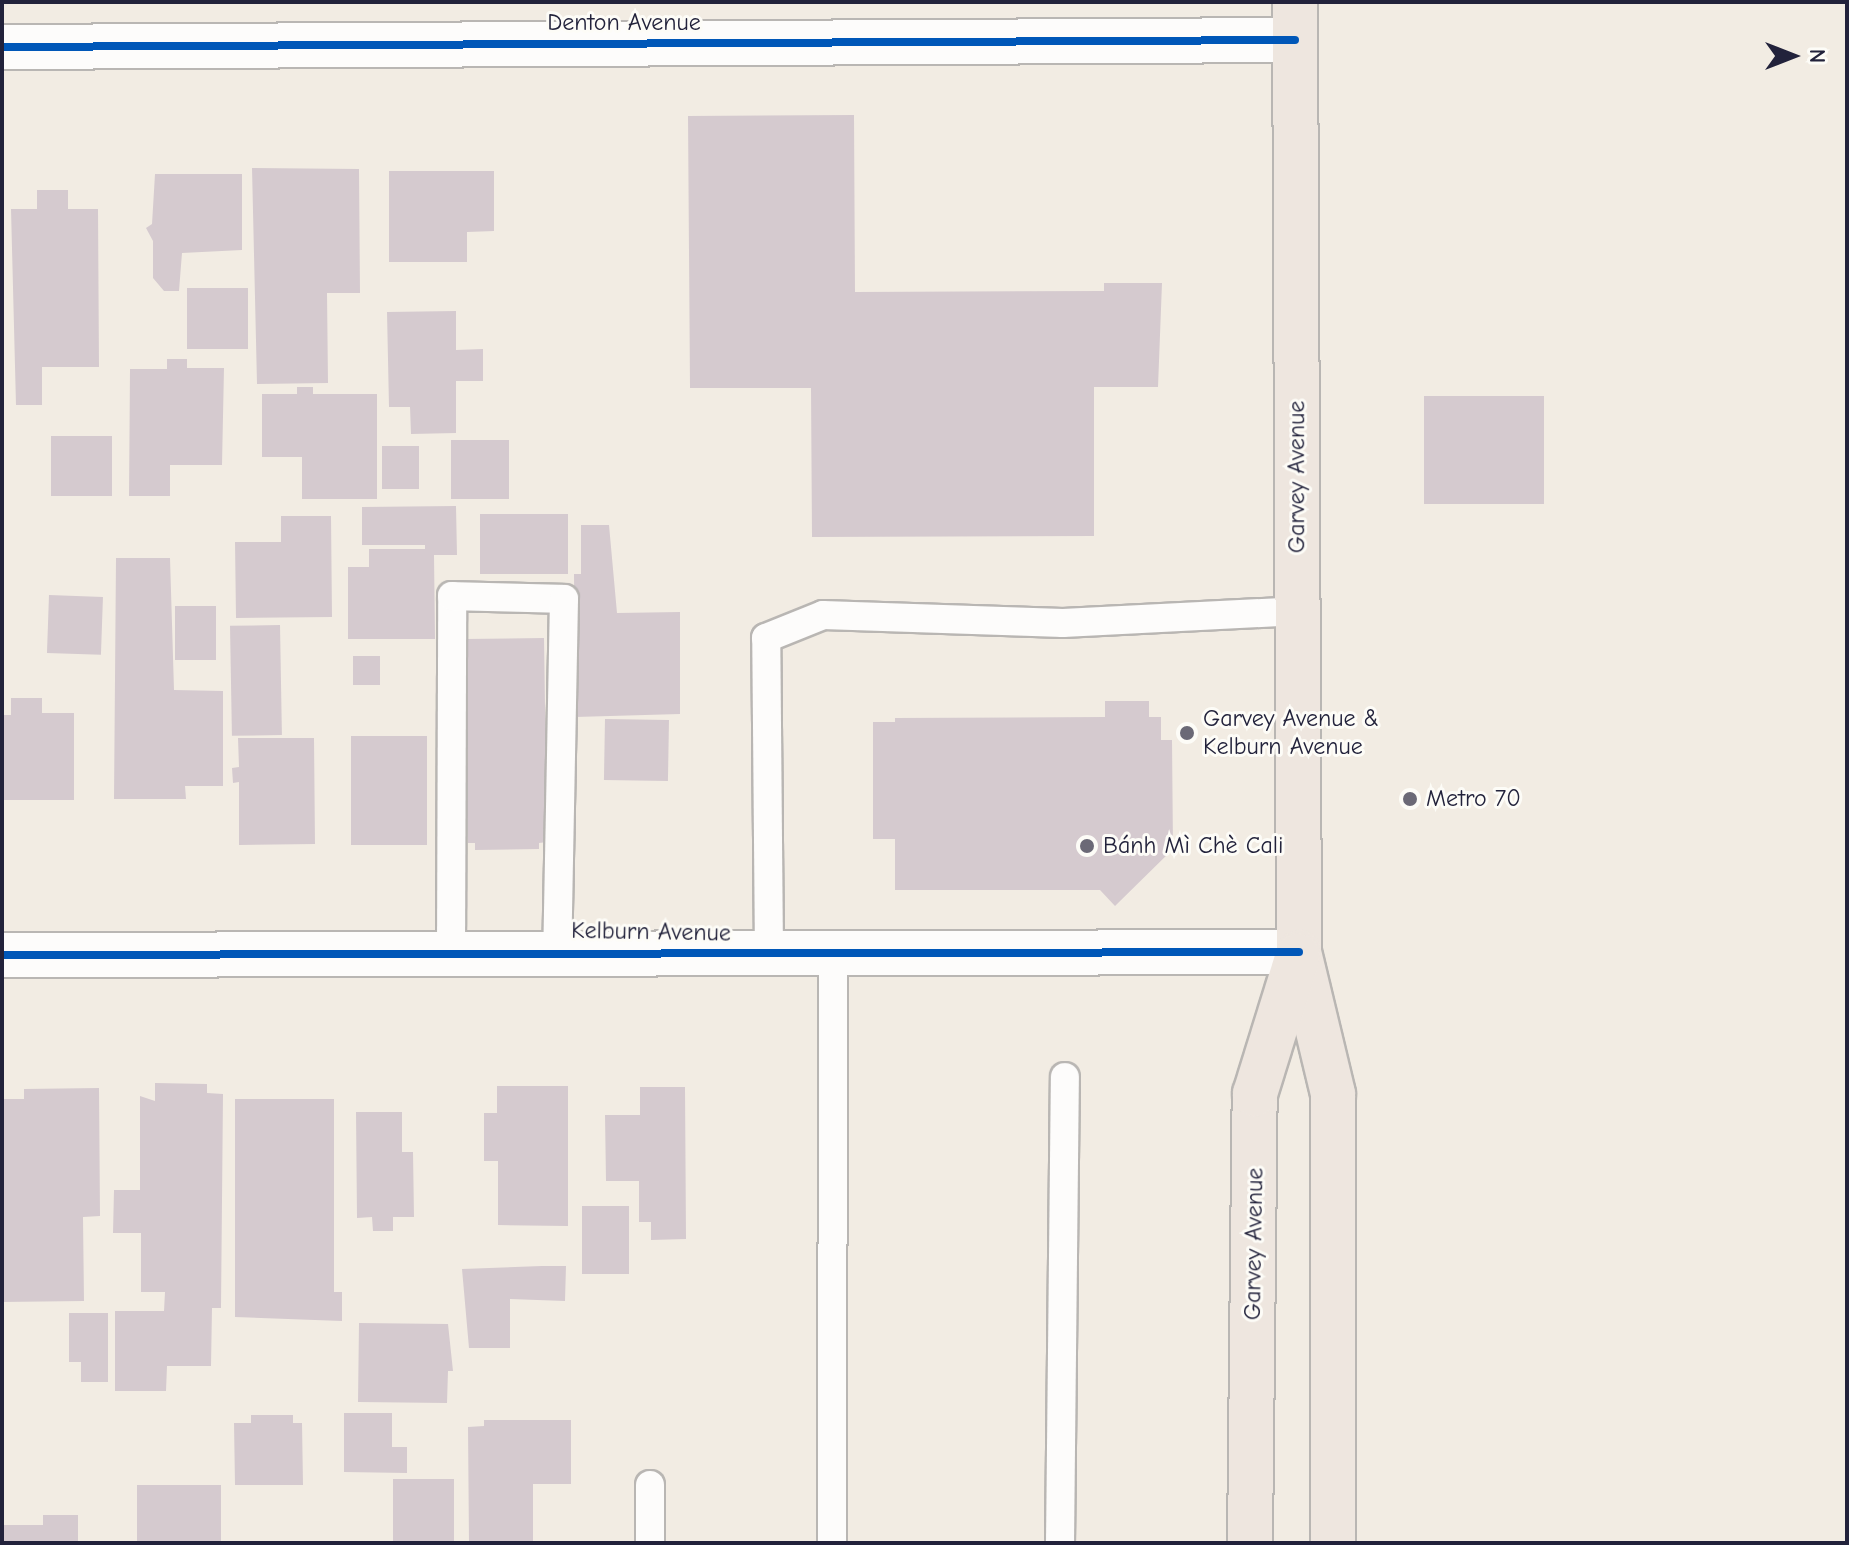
<!DOCTYPE html>
<html>
<head>
<meta charset="utf-8">
<style>
	body { margin:0 }
	#map { position:relative; width:1849px; height:1545px; overflow:hidden; background:#f2ece3; font-family:"Comic Neue",sans-serif }
	div>[style] { position:absolute }
	.building>* { inset:0; background:#d5cacf; transform-origin:0 0 }
	.roads { filter:drop-shadow(2px 0 #b9b6b3) drop-shadow(-2px 0 #b9b6b3) drop-shadow(0 2px #b9b6b3) drop-shadow(0 -2px #b9b6b3) }
	.service>* { height:28px; margin:-14px; padding:0 14px; transform-origin:14px; border-radius:14px; background:#fdfcfb }
	.minor>* { height:44px; margin:-22px; padding:0 22px; transform-origin:22px; border-radius:22px; background:#fdfcfb }
	.primary>* { height:44px; margin:-22px; padding:0 22px; transform-origin:22px; border-radius:22px; background:#eee6df }
	.cycleway>* { height:8px; margin:-4px; padding:0 4px; transform-origin:4px; border-radius:4px; background:#0057b8 }
	.dots>* { width:22px; height:22px; translate:-50% -50%; box-sizing:border-box; border:4px solid #fdfcf7; border-radius:50% }
	span { translate:-50% -50%; white-space:nowrap; text-align:center; line-height:1.15; -webkit-text-stroke:6px #fdfcf7; paint-order:stroke }
	.street-label { font-size:24px; color:#22223b }
	.poi-label { font-size:24px; color:#22223b }
	.left { translate:0 -50%; text-align:left }
	.frame { position:absolute; inset:0; border:4px solid #22223b; pointer-events:none }
	.north { position:absolute; left:1753px; top:16px; width:80px; height:80px; -webkit-text-stroke:6px #fdfcf7; paint-order:stroke; rotate:90deg; font-size:22px; font-weight:700; line-height:32px; text-align:center; color:#22223b }
	.north::after { content:''; display:block; margin:auto; width:28px; height:36px; background:#22223b; clip-path:polygon(50% 0,100% 100%,50% 72%,0 100%) }
</style>
</head>
<body>
<div id="map">
	<div class="building">
		<div style="clip-path:polygon(854px 115px,855px 292px,1104px 291px,1104px 283px,1162px 283px,1158px 387px,1094px 387px,1094px 536px,812px 537px,811px 388px,690px 388px,688px 116px)"></div>
		<div style="clip-path:polygon(252px 168px,359px 169px,360px 293px,327px 293px,328px 383px,257px 384px)"></div>
		<div style="clip-path:polygon(389px 171px,494px 171px,494px 231px,467px 232px,467px 262px,389px 262px)"></div>
		<div style="clip-path:polygon(155px 174px,242px 174px,242px 250px,182px 253px,179px 291px,164px 291px,153px 278px,153px 241px,146px 228px,152px 224px)"></div>
		<div style="clip-path:polygon(37px 190px,68px 190px,68px 209px,98px 209px,99px 367px,42px 367px,42px 405px,16px 405px,11px 209px,37px 209px)"></div>
		<div style="left:187px;top:288px;width:61px;height:61px"></div>
		<div style="clip-path:polygon(456px 311px,456px 350px,483px 349px,483px 381px,456px 381px,456px 433px,411px 434px,410px 407px,389px 407px,387px 312px)"></div>
		<div style="clip-path:polygon(167px 359px,187px 359px,187px 368px,224px 368px,222px 465px,170px 465px,170px 496px,129px 496px,130px 369px,167px 369px)"></div>
		<div style="clip-path:polygon(297px 387px,313px 387px,313px 394px,377px 394px,377px 499px,302px 499px,302px 457px,262px 457px,262px 394px,297px 394px)"></div>
		<div style="left:1424px;top:396px;width:120px;height:108px"></div>
		<div style="left:51px;top:436px;width:61px;height:60px"></div>
		<div style="left:509px;top:440px;width:59px;height:58px;rotate:90deg"></div>
		<div style="left:382px;top:446px;width:37px;height:43px"></div>
		<div style="clip-path:polygon(456px 506px,457px 555px,434px 555px,435px 639px,348px 639px,348px 567px,369px 567px,369px 549px,425px 549px,425px 545px,362px 545px,362px 507px)"></div>
		<div style="left:480px;top:514px;width:88px;height:60px"></div>
		<div style="clip-path:polygon(281px 516px,331px 516px,332px 617px,236px 618px,235px 542px,281px 542px)"></div>
		<div style="clip-path:polygon(581px 525px,609px 525px,617px 613px,680px 612px,680px 714px,575px 717px,574px 574px,581px 574px)"></div>
		<div style="clip-path:polygon(116px 558px,170px 558px,174px 690px,223px 691px,223px 786px,185px 786px,186px 799px,114px 799px)"></div>
		<div style="left:49px;top:595px;width:54px;height:58px;rotate:2deg"></div>
		<div style="left:175px;top:606px;width:41px;height:54px"></div>
		<div style="left:280px;top:625px;width:110px;height:50px;rotate:89deg"></div>
		<div style="clip-path:polygon(544px 638px,547px 842px,539px 843px,539px 849px,475px 850px,475px 843px,468px 843px,465px 639px)"></div>
		<div style="left:353px;top:656px;width:27px;height:29px"></div>
		<div style="clip-path:polygon(11px 698px,42px 698px,42px 713px,74px 713px,74px 800px,2px 800px,2px 715px,11px 715px)"></div>
		<div style="clip-path:polygon(1105px 701px,1149px 701px,1149px 717px,1161px 717px,1161px 740px,1172px 740px,1173px 849px,1115px 906px,1100px 890px,895px 890px,895px 839px,873px 839px,873px 722px,895px 722px,895px 718px,1105px 717px)"></div>
		<div style="left:605px;top:719px;width:64px;height:61px;rotate:1deg"></div>
		<div style="left:351px;top:736px;width:76px;height:109px"></div>
		<div style="clip-path:polygon(238px 738px,314px 738px,315px 844px,239px 845px,239px 782px,233px 783px,232px 768px,239px 767px)"></div>
		<div style="clip-path:polygon(155px 1083px,207px 1084px,207px 1093px,223px 1094px,221px 1308px,212px 1308px,211px 1366px,167px 1366px,166px 1391px,115px 1391px,115px 1311px,164px 1311px,165px 1292px,141px 1292px,141px 1233px,113px 1233px,114px 1190px,140px 1190px,140px 1096px,155px 1101px)"></div>
		<div style="clip-path:polygon(497px 1086px,568px 1086px,568px 1226px,498px 1225px,498px 1161px,484px 1161px,484px 1113px,497px 1113px)"></div>
		<div style="clip-path:polygon(640px 1087px,685px 1087px,686px 1239px,651px 1240px,651px 1222px,639px 1222px,639px 1181px,606px 1181px,605px 1115px,640px 1115px)"></div>
		<div style="clip-path:polygon(99px 1088px,100px 1216px,83px 1217px,84px 1301px,2px 1302px,2px 1099px,24px 1099px,24px 1089px)"></div>
		<div style="clip-path:polygon(235px 1099px,334px 1099px,334px 1292px,342px 1292px,342px 1321px,235px 1317px)"></div>
		<div style="clip-path:polygon(356px 1112px,402px 1112px,402px 1152px,413px 1152px,414px 1217px,393px 1217px,393px 1231px,373px 1231px,372px 1217px,357px 1218px)"></div>
		<div style="left:582px;top:1206px;width:47px;height:68px"></div>
		<div style="clip-path:polygon(542px 1266px,566px 1266px,565px 1301px,510px 1299px,510px 1348px,469px 1348px,462px 1269px)"></div>
		<div style="clip-path:polygon(69px 1313px,108px 1313px,108px 1382px,81px 1382px,81px 1362px,69px 1362px)"></div>
		<div style="clip-path:polygon(359px 1323px,448px 1324px,453px 1371px,448px 1371px,447px 1403px,358px 1402px)"></div>
		<div style="clip-path:polygon(344px 1413px,392px 1413px,392px 1447px,407px 1447px,407px 1473px,344px 1472px)"></div>
		<div style="clip-path:polygon(251px 1415px,293px 1415px,293px 1423px,302px 1423px,303px 1485px,235px 1485px,234px 1423px,251px 1423px)"></div>
		<div style="clip-path:polygon(484px 1420px,571px 1420px,571px 1484px,533px 1484px,533px 1543px,469px 1543px,468px 1427px,484px 1426px)"></div>
		<div style="left:454px;top:1479px;width:64px;height:61px;rotate:90deg"></div>
		<div style="left:137px;top:1485px;width:84px;height:58px"></div>
		<div style="clip-path:polygon(43px 1515px,78px 1515px,78px 1543px,2px 1543px,2px 1525px,43px 1525px)"></div>
	</div>
	<div class="roads">
		<div class="service">
			<div style="left:451px;top:953px;width:357px;rotate:-89.8deg"></div>
			<div style="left:452px;top:596px;width:112px;rotate:1.5deg"></div>
			<div style="left:564px;top:599px;width:352px;rotate:91.1deg"></div>
			<div style="left:769px;top:954px;width:316px;rotate:-90.5deg"></div>
			<div style="left:766px;top:638px;width:61px;rotate:-22deg"></div>
			<div style="left:823px;top:615px;width:240px;rotate:1.9deg"></div>
			<div style="left:1063px;top:623px;width:235px;rotate:-2.9deg"></div>
			<div style="left:650px;top:1485px;width:58px;rotate:90deg"></div>
			<div style="left:832px;top:1543px;width:589px;rotate:-89.9deg"></div>
			<div style="left:1060px;top:1543px;width:466px;rotate:-89.4deg"></div>
		</div>
		<div class="minor">
			<div style="left:2px;top:47px;width:1293px;rotate:-0.31deg"></div>
			<div style="left:2px;top:955px;width:1297px;rotate:-0.13deg"></div>
		</div>
		<div class="primary">
			<div style="left:1295px;top:2px;width:950px;rotate:89.76deg"></div>
			<div style="left:1299px;top:952px;width:146px;rotate:76.5deg"></div>
			<div style="left:1333px;top:1094px;width:449px;rotate:90deg"></div>
			<div style="left:1250px;top:1543px;width:449px;rotate:-89.4deg"></div>
			<div style="left:1255px;top:1094px;width:145px;rotate:-72.8deg"></div>
		</div>
	</div>
	<div class="cycleway">
		<div style="left:2px;top:47px;width:1293px;rotate:-0.31deg"></div>
		<div style="left:2px;top:955px;width:1297px;rotate:-0.13deg"></div>
	</div>
	<div class="dots">
		<div style="left:1187px;top:733px;background:#6b6976"></div>
		<div style="left:1410px;top:799px;background:#6b6976"></div>
		<div style="left:1087px;top:846px;background:#6b6976"></div>
	</div>
	<div class="street-label">
		<span style="left:624px;top:23px">Denton Avenue</span>
		<span style="left:1297px;top:477px;rotate:-90deg">Garvey Avenue</span>
		<span style="left:651px;top:932px;rotate:1deg">Kelburn Avenue</span>
		<span style="left:1254px;top:1244px;rotate:-89deg">Garvey Avenue</span>
	</div>
	<div class="poi-label">
		<span class="left" style="left:1203px;top:733px">Garvey Avenue &amp;<br>Kelburn Avenue</span>
		<span class="left" style="left:1426px;top:799px">Metro 70</span>
		<span class="left" style="left:1103px;top:846px">Bánh Mì Chè Cali</span>
	</div>
	<div class="frame"></div>
	<div class="north">N</div>
</div>
</body>
</html>
